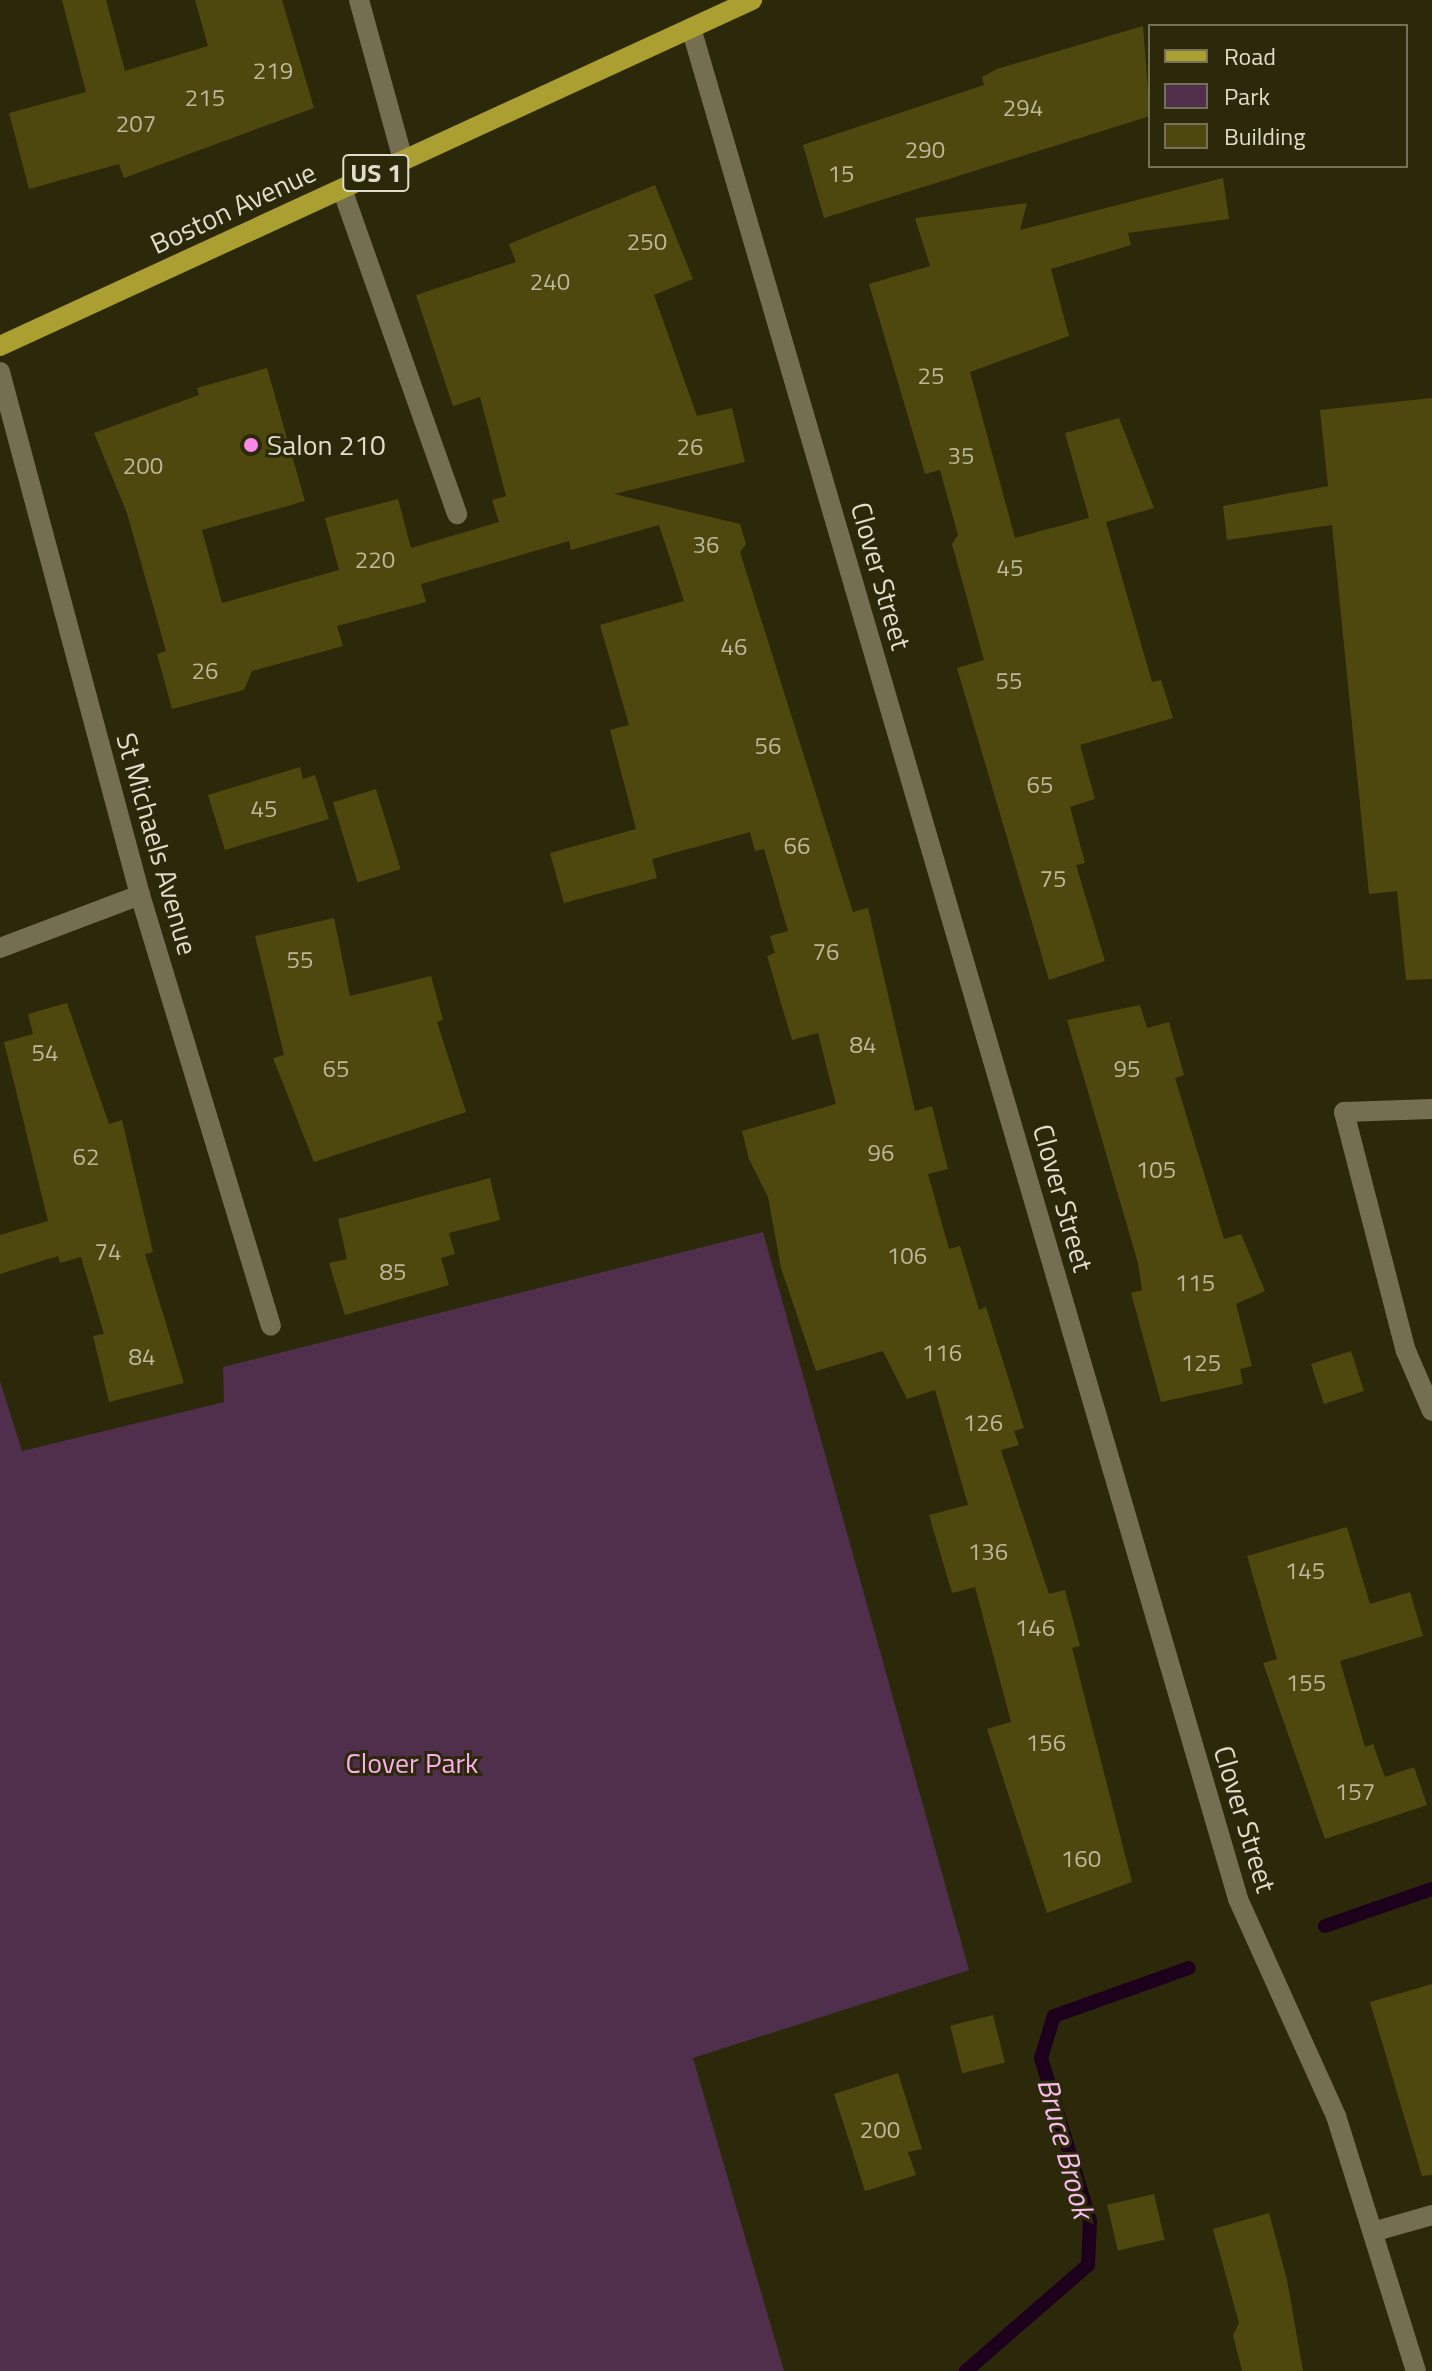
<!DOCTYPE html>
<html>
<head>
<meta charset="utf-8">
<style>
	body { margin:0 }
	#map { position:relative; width:1432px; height:2371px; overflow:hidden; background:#2c280a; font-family:"Titillium Web",sans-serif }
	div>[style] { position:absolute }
	.green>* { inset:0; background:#4f2f4b }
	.stream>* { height:14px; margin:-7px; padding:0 7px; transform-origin:7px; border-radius:7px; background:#1d001b }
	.building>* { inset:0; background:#4f480e; transform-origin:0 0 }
	.lane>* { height:20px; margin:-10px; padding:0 10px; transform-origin:10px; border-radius:10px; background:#736f50 }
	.street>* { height:20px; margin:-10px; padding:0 10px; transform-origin:10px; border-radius:10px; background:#736f50 }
	.primary>* { height:20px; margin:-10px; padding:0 10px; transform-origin:10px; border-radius:10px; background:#ac9f32 }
	.dots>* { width:22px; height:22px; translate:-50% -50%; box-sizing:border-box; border:4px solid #2c280a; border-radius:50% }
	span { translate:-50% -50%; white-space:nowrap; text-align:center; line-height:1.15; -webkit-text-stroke:6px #2c280a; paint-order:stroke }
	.number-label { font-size:24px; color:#bbb89c }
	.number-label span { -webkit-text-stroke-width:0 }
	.shield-label span { padding:2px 6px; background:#2c280a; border:2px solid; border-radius:6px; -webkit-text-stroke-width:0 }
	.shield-label { font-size:26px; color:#dfdecc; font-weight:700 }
	.street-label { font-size:28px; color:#dfdecc }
	.poi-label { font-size:28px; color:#dfdecc }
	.left { translate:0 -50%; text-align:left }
	.park-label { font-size:28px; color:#fbadef }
	.water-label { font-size:30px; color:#fabbf0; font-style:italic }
	.legend { position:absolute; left:1148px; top:24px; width:260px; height:144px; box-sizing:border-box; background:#2c280a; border:2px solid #747158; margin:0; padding:10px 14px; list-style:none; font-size:24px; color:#dfdecc }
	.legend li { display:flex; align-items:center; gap:16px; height:40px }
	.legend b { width:40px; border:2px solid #747158 }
</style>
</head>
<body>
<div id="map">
	<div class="green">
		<div style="clip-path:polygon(763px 1232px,969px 1970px,693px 2058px,784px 2371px,0 2371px,0 1381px,22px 1451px,224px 1402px,223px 1367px)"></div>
	</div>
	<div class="stream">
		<div style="left:1325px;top:1926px;width:113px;rotate:-19.1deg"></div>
		<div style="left:966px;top:2371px;width:162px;rotate:-41deg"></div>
		<div style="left:1088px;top:2265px;width:44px;rotate:-87.4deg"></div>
		<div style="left:1090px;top:2221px;width:170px;rotate:-106.7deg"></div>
		<div style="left:1041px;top:2058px;width:44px;rotate:-72.8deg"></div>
		<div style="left:1054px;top:2016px;width:143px;rotate:-19.6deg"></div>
	</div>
	<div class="building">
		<div style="clip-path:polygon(62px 0,106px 0,125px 71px,208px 46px,195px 0,282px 0,314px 108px,124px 178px,119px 164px,29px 189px,9px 113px,86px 92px)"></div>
		<div style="clip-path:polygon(1143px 26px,1150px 116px,824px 218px,803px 145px,984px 85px,982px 77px,997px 69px)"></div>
		<div style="clip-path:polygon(1223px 178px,1229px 219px,1128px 233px,1131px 245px,1051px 269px,1069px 336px,970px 372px,1015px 538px,1089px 518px,1065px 433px,1119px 418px,1154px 508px,1106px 522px,1152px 682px,1161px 680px,1173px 718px,1080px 745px,1095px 799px,1070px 807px,1085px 863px,1076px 865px,1105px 961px,1049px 980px,957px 668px,984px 660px,952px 544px,958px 535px,940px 470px,925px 474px,869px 284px,930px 266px,915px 218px,1027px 203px,1020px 230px)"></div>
		<div style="clip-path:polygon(655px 185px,693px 279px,654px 295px,697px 416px,732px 408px,745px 462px,614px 494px,740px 524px,746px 544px,740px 552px,853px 912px,868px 908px,915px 1111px,932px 1106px,948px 1169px,928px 1174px,949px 1249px,960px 1246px,979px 1310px,986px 1307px,1024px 1428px,1014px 1431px,1019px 1445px,1001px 1450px,1049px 1594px,1065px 1590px,1080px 1646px,1072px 1648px,1132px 1882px,1047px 1913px,987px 1729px,1011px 1722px,975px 1587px,952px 1593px,929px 1515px,968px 1505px,935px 1390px,907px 1399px,883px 1351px,816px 1371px,781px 1268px,768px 1197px,749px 1159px,742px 1131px,836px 1104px,818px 1033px,792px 1040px,767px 956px,775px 953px,770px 936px,788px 931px,764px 849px,755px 851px,750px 832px,652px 859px,657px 878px,564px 903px,550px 853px,636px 829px,610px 730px,629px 725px,600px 625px,684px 601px,659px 525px,571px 550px,569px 541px,421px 584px,426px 602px,337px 626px,343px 646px,252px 671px,244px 690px,172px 709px,157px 654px,166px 651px,127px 513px,94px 433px,199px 395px,197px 388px,267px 368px,305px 501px,202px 530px,222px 603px,339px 570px,325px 518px,398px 499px,411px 548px,499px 522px,492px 500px,506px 496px,480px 397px,453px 406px,416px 295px,516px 262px,509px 244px)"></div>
		<div style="clip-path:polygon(1432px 398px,1432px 979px,1406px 980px,1397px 891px,1369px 894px,1332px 525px,1227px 540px,1223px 506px,1328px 486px,1320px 410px)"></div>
		<div style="clip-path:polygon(300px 767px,303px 779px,315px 775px,329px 819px,225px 850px,208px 795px)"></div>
		<div style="left:376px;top:789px;width:84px;height:45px;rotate:73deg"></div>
		<div style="clip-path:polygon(334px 918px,350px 996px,431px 976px,443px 1020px,437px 1022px,466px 1112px,314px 1162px,273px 1058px,284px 1055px,255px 936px)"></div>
		<div style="clip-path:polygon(67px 1003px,109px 1124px,122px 1120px,153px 1252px,145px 1254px,184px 1383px,109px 1402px,93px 1336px,104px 1334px,81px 1257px,60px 1263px,58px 1256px,0 1274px,0 1235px,48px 1221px,4px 1042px,33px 1034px,28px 1014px)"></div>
		<div style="clip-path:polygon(1140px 1005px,1147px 1028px,1169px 1022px,1184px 1075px,1175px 1078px,1224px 1239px,1241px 1234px,1265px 1291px,1236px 1304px,1252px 1366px,1240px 1369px,1243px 1384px,1161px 1402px,1131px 1293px,1142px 1290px,1138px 1263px,1067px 1020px)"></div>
		<div style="clip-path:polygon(490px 1178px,500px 1220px,449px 1233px,455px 1254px,441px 1258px,449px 1285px,345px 1315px,329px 1263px,347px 1259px,338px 1219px)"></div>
		<div style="left:1351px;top:1351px;width:42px;height:42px;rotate:72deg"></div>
		<div style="clip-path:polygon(1347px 1527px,1370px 1604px,1410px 1592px,1423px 1636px,1340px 1661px,1365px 1747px,1373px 1744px,1385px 1777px,1414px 1767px,1427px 1805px,1325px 1839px,1263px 1663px,1277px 1659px,1247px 1556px)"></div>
		<div style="clip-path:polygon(1432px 1984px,1432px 2175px,1422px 2176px,1370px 2002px)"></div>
		<div style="left:993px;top:2015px;width:49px;height:44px;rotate:76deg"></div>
		<div style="clip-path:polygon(898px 2073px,922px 2149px,908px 2152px,916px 2175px,865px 2191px,834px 2094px)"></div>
		<div style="left:1154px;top:2194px;width:47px;height:48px;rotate:77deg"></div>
		<div style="clip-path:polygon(1269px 2213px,1287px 2280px,1303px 2371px,1242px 2371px,1233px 2335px,1239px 2323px,1213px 2229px)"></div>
	</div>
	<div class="lane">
		<div style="left:342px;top:189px;width:345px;rotate:70.5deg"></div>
		<div style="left:1432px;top:1109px;width:88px;rotate:178deg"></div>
		<div style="left:1344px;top:1112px;width:247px;rotate:75.5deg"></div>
		<div style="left:1406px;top:1351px;width:65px;rotate:66.6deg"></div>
	</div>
	<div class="street">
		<div style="left:359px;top:0;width:166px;rotate:74.6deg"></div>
		<div style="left:691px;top:28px;width:1949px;rotate:73.7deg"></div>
		<div style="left:1238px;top:1899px;width:238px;rotate:65.7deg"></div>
		<div style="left:1336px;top:2116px;width:267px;rotate:72.6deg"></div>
		<div style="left:0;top:372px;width:541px;rotate:75.01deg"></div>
		<div style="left:140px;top:895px;width:450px;rotate:73.1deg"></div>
		<div style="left:0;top:948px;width:150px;rotate:-20.7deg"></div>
		<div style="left:1376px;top:2231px;width:58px;rotate:-15.9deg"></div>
	</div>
	<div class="primary">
		<div style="left:0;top:346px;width:828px;rotate:-24.71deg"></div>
	</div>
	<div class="dots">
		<div style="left:251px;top:445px;background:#f888ea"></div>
	</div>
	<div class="number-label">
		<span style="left:273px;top:71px">219</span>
		<span style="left:205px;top:98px">215</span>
		<span style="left:1023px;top:108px">294</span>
		<span style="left:136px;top:124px">207</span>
		<span style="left:925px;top:150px">290</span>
		<span style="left:841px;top:174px">15</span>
		<span style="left:647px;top:242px">250</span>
		<span style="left:550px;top:282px">240</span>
		<span style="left:931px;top:376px">25</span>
		<span style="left:690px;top:447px">26</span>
		<span style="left:961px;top:456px">35</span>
		<span style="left:143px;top:466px">200</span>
		<span style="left:706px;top:545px">36</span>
		<span style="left:375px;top:560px">220</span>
		<span style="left:1010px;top:568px">45</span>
		<span style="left:734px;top:647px">46</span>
		<span style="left:205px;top:671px">26</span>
		<span style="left:1009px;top:681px">55</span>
		<span style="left:768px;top:746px">56</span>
		<span style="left:1040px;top:785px">65</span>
		<span style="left:264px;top:809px">45</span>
		<span style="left:797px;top:846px">66</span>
		<span style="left:1053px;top:879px">75</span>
		<span style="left:826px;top:952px">76</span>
		<span style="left:300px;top:960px">55</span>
		<span style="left:863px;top:1045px">84</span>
		<span style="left:45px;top:1053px">54</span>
		<span style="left:336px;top:1069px">65</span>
		<span style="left:1127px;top:1069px">95</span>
		<span style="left:881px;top:1153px">96</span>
		<span style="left:86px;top:1157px">62</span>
		<span style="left:1156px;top:1170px">105</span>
		<span style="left:108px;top:1252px">74</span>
		<span style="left:907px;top:1256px">106</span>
		<span style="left:393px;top:1272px">85</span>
		<span style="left:1195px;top:1283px">115</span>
		<span style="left:942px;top:1353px">116</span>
		<span style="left:142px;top:1357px">84</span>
		<span style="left:1201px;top:1363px">125</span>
		<span style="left:983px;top:1423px">126</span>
		<span style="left:988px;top:1552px">136</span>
		<span style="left:1305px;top:1571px">145</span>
		<span style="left:1035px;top:1628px">146</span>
		<span style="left:1306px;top:1683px">155</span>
		<span style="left:1046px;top:1743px">156</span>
		<span style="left:1355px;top:1792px">157</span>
		<span style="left:1081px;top:1859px">160</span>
		<span style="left:880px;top:2130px">200</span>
	</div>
	<div class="shield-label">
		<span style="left:376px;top:173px">US 1</span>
	</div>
	<div class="street-label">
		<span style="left:233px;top:208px;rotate:-25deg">Boston Avenue</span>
		<span style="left:881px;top:576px;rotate:74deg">Clover Street</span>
		<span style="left:157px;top:844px;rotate:74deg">St Michaels Avenue</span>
		<span style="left:1063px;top:1198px;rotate:74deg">Clover Street</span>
		<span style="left:1245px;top:1819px;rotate:73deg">Clover Street</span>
	</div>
	<div class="poi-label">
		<span class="left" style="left:267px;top:445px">Salon 210</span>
	</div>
	<div class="park-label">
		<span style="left:412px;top:1763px">Clover Park</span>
	</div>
	<div class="water-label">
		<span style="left:1066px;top:2148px;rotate:75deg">Bruce Brook</span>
	</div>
	<ul class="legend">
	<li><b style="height:10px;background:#ac9f32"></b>Road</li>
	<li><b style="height:22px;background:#4f2f4b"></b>Park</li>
	<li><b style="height:22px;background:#4f480e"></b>Building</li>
	</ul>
</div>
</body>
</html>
